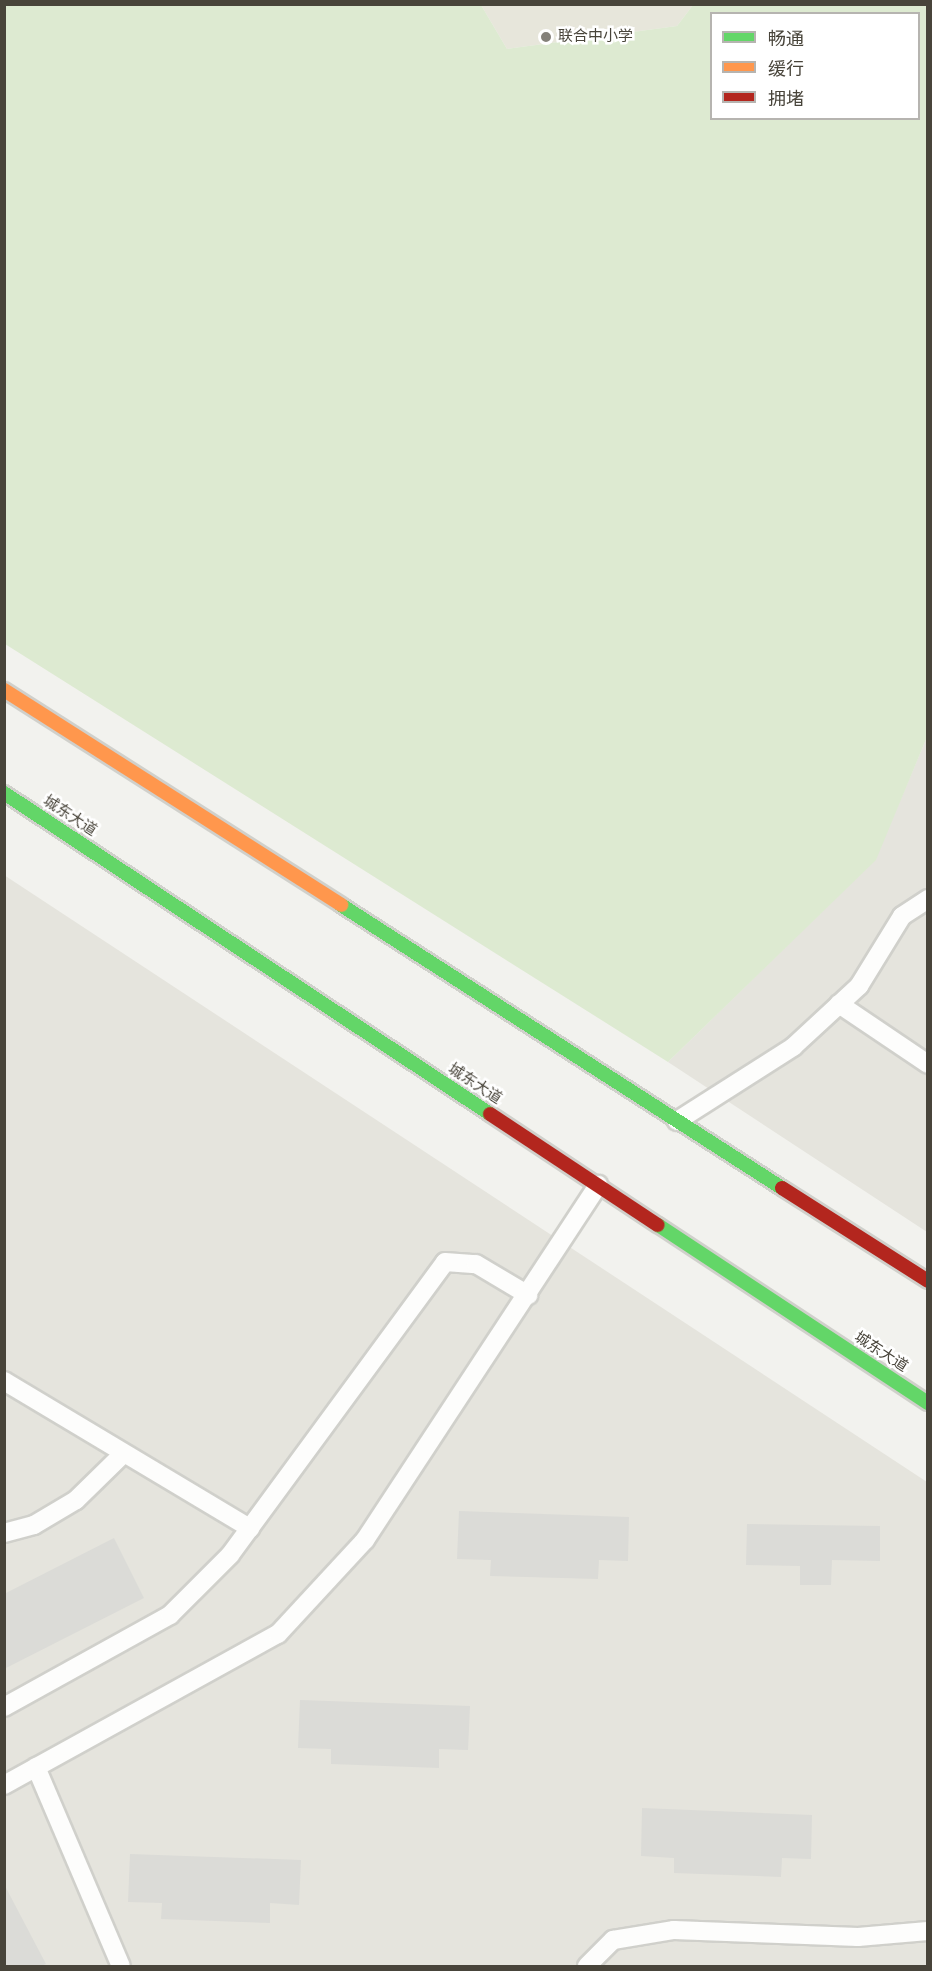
<!DOCTYPE html>
<html>
<head>
<meta charset="utf-8">
<style>
	body { margin:0 }
	#map { position:relative; width:932px; height:1971px; overflow:hidden; background:#f2f2ee; font-family:"DM Sans","Noto Sans SC",sans-serif }
	div>[style] { position:absolute }
	.residential>* { inset:0; background:#e5e4dd }
	.education>* { inset:0; background:#e7e6db }
	.green>* { inset:0; background:#ddead1 }
	.building>* { inset:0; background:#dbdbd7 }
	.roads { filter:drop-shadow(2px 0 #d0d0cb) drop-shadow(-2px 0 #d0d0cb) drop-shadow(0 2px #d0d0cb) drop-shadow(0 -2px #d0d0cb) }
	.lane>* { height:18px; margin:-9px; padding:0 9px; transform-origin:9px; border-radius:9px; background:#fdfdfc }
	.fast>* { height:14px; margin:-7px; padding:0 7px; transform-origin:7px; border-radius:7px; background:#63d668 }
	.slow>* { height:14px; margin:-7px; padding:0 7px; transform-origin:7px; border-radius:7px; background:#ff974d }
	.jam>* { height:14px; margin:-7px; padding:0 7px; transform-origin:7px; border-radius:7px; background:#b3261e }
	.dots>* { width:16px; height:16px; translate:-50% -50%; box-sizing:border-box; border:3px solid #fff; border-radius:50% }
	span { translate:-50% -50%; white-space:nowrap; text-align:center; line-height:1.15; -webkit-text-stroke:5px #fff; paint-order:stroke }
	.poi-label { font-size:15px; color:#48443a }
	.left { translate:0 -50%; text-align:left }
	.street-label { font-size:15px; color:#48443a }
	.frame { position:absolute; inset:0; border:6px solid #48443a; pointer-events:none }
	.legend { position:absolute; left:710px; top:12px; width:210px; height:108px; box-sizing:border-box; background:#fff; border:2px solid #b6b4b0; margin:0; padding:8px 10px; list-style:none; font-size:18px; color:#48443a }
	.legend li { display:flex; align-items:center; gap:12px; height:30px }
	.legend b { width:30px; border:2px solid #b6b4b0 }
</style>
</head>
<body>
<div id="map">
	<div class="residential">
		<div style="clip-path:polygon(927px 737px,927px 1232px,668px 1062px,875px 860px)"></div>
		<div style="clip-path:polygon(4px 875px,927px 1482px,927px 1966px,5px 1966px)"></div>
	</div>
	<div class="education">
		<div style="clip-path:polygon(481px 5px,693px 5px,677px 26px,507px 49px)"></div>
	</div>
	<div class="green">
		<div style="clip-path:polygon(evenodd,4px 5px,481px 5px,507px 49px,677px 26px,693px 5px,927px 5px,927px 737px,876px 860px,668px 1062px,5px 644px,4px 5px,712px 14px,918px 14px,918px 118px,712px 118px,712px 14px)"></div>
	</div>
	<div class="building">
		<div style="clip-path:polygon(459px 1511px,629px 1517px,628px 1561px,599px 1560px,598px 1579px,490px 1576px,491px 1560px,457px 1559px)"></div>
		<div style="clip-path:polygon(747px 1524px,880px 1526px,880px 1561px,832px 1560px,831px 1585px,800px 1585px,800px 1566px,746px 1565px)"></div>
		<div style="clip-path:polygon(114px 1538px,144px 1598px,4px 1669px,4px 1594px)"></div>
		<div style="clip-path:polygon(300px 1700px,470px 1706px,468px 1750px,439px 1749px,439px 1768px,331px 1764px,331px 1749px,298px 1748px)"></div>
		<div style="clip-path:polygon(642px 1808px,812px 1815px,811px 1859px,782px 1858px,781px 1877px,674px 1873px,674px 1858px,641px 1856px)"></div>
		<div style="clip-path:polygon(130px 1854px,301px 1860px,299px 1905px,270px 1903px,270px 1923px,161px 1919px,162px 1903px,128px 1902px)"></div>
		<div style="clip-path:polygon(4px 1884px,46px 1964px,41px 1966px,4px 1966px)"></div>
	</div>
	<div class="roads">
		<div class="lane">
			<div style="left:839px;top:1004px;width:107px;rotate:34deg"></div>
			<div style="left:677px;top:1121px;width:138px;rotate:-32.5deg"></div>
			<div style="left:793px;top:1047px;width:90px;rotate:-42.7deg"></div>
			<div style="left:859px;top:986px;width:82px;rotate:-58.4deg"></div>
			<div style="left:902px;top:916px;width:31px;rotate:-33deg"></div>
			<div style="left:4px;top:1381px;width:287px;rotate:30.9deg"></div>
			<div style="left:4px;top:1533px;width:31px;rotate:-15deg"></div>
			<div style="left:34px;top:1525px;width:49px;rotate:-30.8deg"></div>
			<div style="left:76px;top:1500px;width:64px;rotate:-44.4deg"></div>
			<div style="left:4px;top:1707px;width:190px;rotate:-29deg"></div>
			<div style="left:170px;top:1615px;width:85px;rotate:-45deg"></div>
			<div style="left:230px;top:1555px;width:363px;rotate:-53.7deg"></div>
			<div style="left:445px;top:1262px;width:31px;rotate:4deg"></div>
			<div style="left:476px;top:1264px;width:61px;rotate:30.8deg"></div>
			<div style="left:36px;top:1767px;width:216px;rotate:66.9deg"></div>
			<div style="left:4px;top:1785px;width:313px;rotate:-28.9deg"></div>
			<div style="left:278px;top:1634px;width:128px;rotate:-47.2deg"></div>
			<div style="left:365px;top:1540px;width:425px;rotate:-56.7deg"></div>
			<div style="left:587px;top:1966px;width:37px;rotate:-45deg"></div>
			<div style="left:613px;top:1940px;width:62px;rotate:-9.3deg"></div>
			<div style="left:674px;top:1930px;width:184px;rotate:2.2deg"></div>
			<div style="left:858px;top:1937px;width:70px;rotate:-4.9deg"></div>
		</div>
		<div class="fast">
			<div style="left:4px;top:793px;width:582px;rotate:33.44deg"></div>
			<div style="left:341px;top:905px;width:524px;rotate:32.69deg"></div>
			<div style="left:658px;top:1225px;width:323px;rotate:33.4deg"></div>
		</div>
		<div class="slow">
			<div style="left:4px;top:690px;width:400px;rotate:32.5deg"></div>
		</div>
		<div class="jam">
			<div style="left:490px;top:1114px;width:201px;rotate:33.5deg"></div>
			<div style="left:782px;top:1188px;width:173px;rotate:32.5deg"></div>
		</div>
	</div>
	<div class="dots">
		<div style="left:546px;top:37px;background:#848179"></div>
	</div>
	<div class="poi-label">
		<span class="left" style="left:558px;top:37px">联合中小学</span>
	</div>
	<div class="street-label">
		<span style="left:70px;top:816px;rotate:33deg">城东大道</span>
		<span style="left:475px;top:1084px;rotate:33deg">城东大道</span>
		<span style="left:881px;top:1352px;rotate:33deg">城东大道</span>
	</div>
	<div class="frame"></div>
	<ul class="legend">
	<li><b style="height:8px;background:#63d668"></b>畅通</li>
	<li><b style="height:8px;background:#ff974d"></b>缓行</li>
	<li><b style="height:8px;background:#b3261e"></b>拥堵</li>
	</ul>
</div>
</body>
</html>
